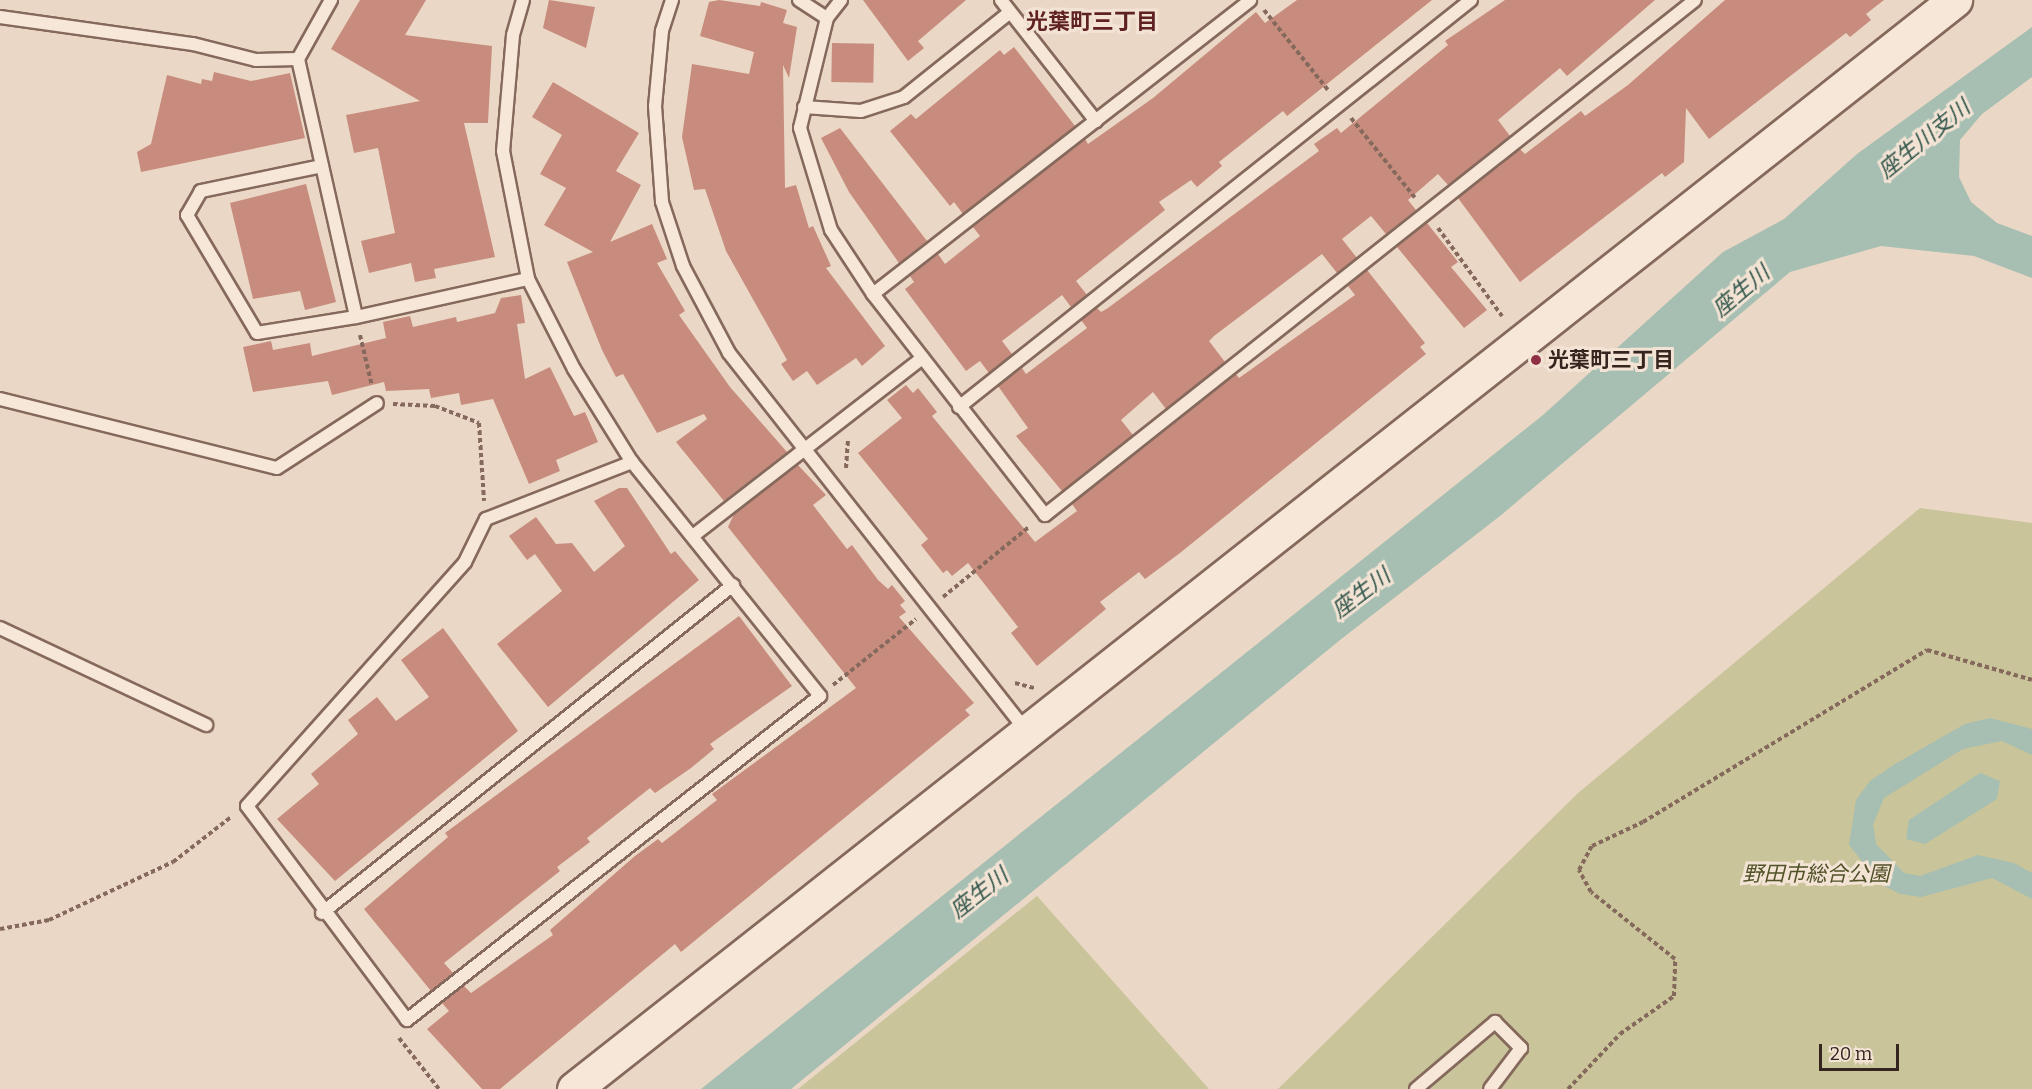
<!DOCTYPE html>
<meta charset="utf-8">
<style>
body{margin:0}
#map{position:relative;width:2032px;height:1089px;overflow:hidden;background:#ebd7c5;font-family:Bitter,"Noto Sans JP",serif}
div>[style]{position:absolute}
.green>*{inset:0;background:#c9c49a}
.water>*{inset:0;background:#a6bfb2}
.building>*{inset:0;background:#c78c7d;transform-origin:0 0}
.path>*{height:4px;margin-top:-2px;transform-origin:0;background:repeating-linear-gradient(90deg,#85695c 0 4.5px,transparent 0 7.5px)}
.roads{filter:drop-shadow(2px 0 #85695c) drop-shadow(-2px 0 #85695c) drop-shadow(0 2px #85695c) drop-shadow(0 -2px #85695c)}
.lane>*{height:12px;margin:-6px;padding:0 6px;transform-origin:6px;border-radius:6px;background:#f7e7d8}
.secondary>*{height:33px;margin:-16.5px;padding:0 16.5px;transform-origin:16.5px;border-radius:16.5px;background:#f7e7d8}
.dots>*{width:16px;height:16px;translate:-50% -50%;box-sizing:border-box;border:3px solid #f3e3d4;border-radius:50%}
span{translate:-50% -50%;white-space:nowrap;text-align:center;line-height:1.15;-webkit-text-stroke:6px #f3e3d4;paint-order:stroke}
.poi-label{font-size:21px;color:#36251f;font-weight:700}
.left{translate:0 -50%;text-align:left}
.park-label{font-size:21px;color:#505127;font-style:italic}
.neighbourhood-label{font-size:22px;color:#602122;font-weight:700}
.water-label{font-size:22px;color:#2f554a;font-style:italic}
.scale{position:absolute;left:1819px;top:1044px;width:80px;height:27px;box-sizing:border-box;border:3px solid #36251f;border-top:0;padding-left:8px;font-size:18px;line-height:21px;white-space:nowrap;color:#36251f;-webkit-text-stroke:4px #f3e3d4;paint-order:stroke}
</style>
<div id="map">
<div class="green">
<i style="clip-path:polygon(1920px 508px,2032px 523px,2032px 1089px,1278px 1089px,1577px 794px)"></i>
<i style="clip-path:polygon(1037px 896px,1209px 1089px,798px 1089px)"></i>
</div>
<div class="water">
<i style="clip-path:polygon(2032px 27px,2032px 77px,1982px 114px,1960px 140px,1959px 177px,1971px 202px,1997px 223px,2032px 236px,2032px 278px,1974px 256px,1881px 246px,1790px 272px,1500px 516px,1340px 640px,791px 1089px,701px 1089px,1543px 415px,1723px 252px,1784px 219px,1857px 154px)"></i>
<i style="clip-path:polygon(1990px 718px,2032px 729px,2032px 755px,2002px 741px,1963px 749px,1884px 798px,1873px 825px,1876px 844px,1904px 873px,1920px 876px,1978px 855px,2014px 863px,2032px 873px,2032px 899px,1992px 878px,1921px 897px,1900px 894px,1879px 883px,1849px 845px,1856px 800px,1870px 781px,1895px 764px,1965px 724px)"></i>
<i style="clip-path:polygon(1980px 773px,2000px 781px,1997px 799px,1925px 844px,1906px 839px,1909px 820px)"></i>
</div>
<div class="building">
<i style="clip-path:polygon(360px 0,426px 0,405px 35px,492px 46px,488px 123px,464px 123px,495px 257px,434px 269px,436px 278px,415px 282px,411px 263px,369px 273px,361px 241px,395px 233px,378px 148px,354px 153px,346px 115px,420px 101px,331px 49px)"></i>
<i style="clip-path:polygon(549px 0,595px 7px,586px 48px,543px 28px)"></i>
<i style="clip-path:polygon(719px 0,760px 6px,761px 2px,787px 10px,783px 23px,797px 27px,789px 78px,783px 65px,785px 188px,796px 185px,809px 228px,813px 226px,831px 266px,826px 268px,885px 346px,862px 366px,856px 358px,817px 385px,807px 371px,793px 381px,781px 364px,787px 360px,726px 251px,705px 189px,694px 190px,682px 137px,692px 64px,749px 74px,754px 52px,700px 36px,709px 2px)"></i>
<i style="clip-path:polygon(863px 0,966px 0,918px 41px,924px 48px,908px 61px)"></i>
<i style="clip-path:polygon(1297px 0,1432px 0,1287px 116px,1283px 111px,1219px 162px,1222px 166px,1197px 187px,1191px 180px,1159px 202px,1165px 210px,1076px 281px,1087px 295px,1071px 307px,1062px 295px,1002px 341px,1012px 354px,989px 373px,980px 361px,966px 371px,905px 289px,914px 282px,910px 276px,938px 254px,945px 264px,980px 236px,973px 227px,1085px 139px,1088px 144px,1153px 98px,1256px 12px,1265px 23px)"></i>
<i style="clip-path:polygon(1505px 0,1655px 0,1567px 76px,1560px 68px,1498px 120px,1510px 136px,1448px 185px,1438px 174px,1408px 200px,1416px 210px,1386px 234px,1371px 216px,1342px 239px,1357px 258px,1337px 273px,1322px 254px,1214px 336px,1209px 341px,1225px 362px,1166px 409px,1153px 392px,1121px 420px,1133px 435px,1062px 491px,1016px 436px,1028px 428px,998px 386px,1022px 368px,1026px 374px,1087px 328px,1081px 320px,1097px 308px,1101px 312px,1108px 308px,1319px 151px,1314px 144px,1337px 128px,1341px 133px,1448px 45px,1445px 41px)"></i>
<i style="clip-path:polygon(1725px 0,1884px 0,1866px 14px,1871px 20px,1850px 37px,1846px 33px,1709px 139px,1686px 108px,1684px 162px,1665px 177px,1662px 173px,1520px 282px,1458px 198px,1520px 149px,1525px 154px,1581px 111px,1585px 116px,1628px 85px)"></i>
<i style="left:832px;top:43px;width:42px;height:39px;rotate:1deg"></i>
<i style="clip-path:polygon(1014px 47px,1075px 126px,963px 214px,954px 202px,950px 206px,890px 131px,911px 114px,916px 119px,1000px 50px,1004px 55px)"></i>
<i style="clip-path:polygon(214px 72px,251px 81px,290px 73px,305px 138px,141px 172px,137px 152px,151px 144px,167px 75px,201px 84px,202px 79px,212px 81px)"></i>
<i style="clip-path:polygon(553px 82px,639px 133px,616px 171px,641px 185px,610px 242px,652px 224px,667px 259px,657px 263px,685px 311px,679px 315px,730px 387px,787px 452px,724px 501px,676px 442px,707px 419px,704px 414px,657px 433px,623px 374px,616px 377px,602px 350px,567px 262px,593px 252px,544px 225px,566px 188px,540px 174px,562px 135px,532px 117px)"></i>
<i style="clip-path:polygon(840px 128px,927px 241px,899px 263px,849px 192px,821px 138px)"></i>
<i style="clip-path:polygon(306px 184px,336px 302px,305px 310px,300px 291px,253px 299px,230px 203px)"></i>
<i style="clip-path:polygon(1427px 223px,1458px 262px,1451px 267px,1487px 310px,1464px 328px,1397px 247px)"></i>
<i style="clip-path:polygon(1367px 270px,1425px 343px,1420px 347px,1426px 354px,1180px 553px,1145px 579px,1139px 572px,1100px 602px,1106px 609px,1037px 666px,1011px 633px,1018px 627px,968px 563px,952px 576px,947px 570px,943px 573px,921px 545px,928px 539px,858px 453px,902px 418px,887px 400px,906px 385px,913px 393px,918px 388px,937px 412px,932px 416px,1035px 542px,1077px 511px,1072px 504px,1236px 374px,1239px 378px,1355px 295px,1348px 286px)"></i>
<i style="clip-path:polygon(521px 295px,525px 323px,517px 324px,525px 379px,550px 367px,574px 416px,585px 412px,598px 442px,556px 460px,560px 471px,529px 484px,493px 399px,461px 405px,459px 393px,431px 398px,429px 389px,386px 391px,384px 382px,332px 395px,328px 381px,253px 392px,243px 347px,271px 341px,273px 350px,310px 343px,312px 356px,386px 338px,383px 322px,410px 316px,413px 327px,456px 317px,457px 322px,495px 313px,501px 298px)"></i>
<i style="clip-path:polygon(798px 465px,826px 495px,813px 505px,847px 549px,852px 545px,878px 580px,888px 589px,892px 585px,905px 601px,900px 605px,906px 612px,899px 617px,974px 703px,965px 710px,970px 715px,681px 952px,675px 944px,500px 1089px,482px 1089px,427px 1029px,449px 1011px,442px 1003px,464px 986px,471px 993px,553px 935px,550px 930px,635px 856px,658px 839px,662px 843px,717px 800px,712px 794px,856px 688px,728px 527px,734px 514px)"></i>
<i style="clip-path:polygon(619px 488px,627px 488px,671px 554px,675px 551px,699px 580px,548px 707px,497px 644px,562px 591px,535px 554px,527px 560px,509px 536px,536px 517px,556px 544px,572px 543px,594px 572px,625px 546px,594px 501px)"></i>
<i style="clip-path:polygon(739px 616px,792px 686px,710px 744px,714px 749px,691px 768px,655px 793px,650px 788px,587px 838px,590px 842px,557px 867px,560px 871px,444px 963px,453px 973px,431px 991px,364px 909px,448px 837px,445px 833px)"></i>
<i style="clip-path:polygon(443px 628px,518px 731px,335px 881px,277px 819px,319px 784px,311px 774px,358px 734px,348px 720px,377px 697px,396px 721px,429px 697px,401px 660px)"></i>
</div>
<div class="path">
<i style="left:1264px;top:10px;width:104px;rotate:51.3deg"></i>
<i style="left:1351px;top:118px;width:102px;rotate:51.3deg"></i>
<i style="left:1438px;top:228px;width:109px;rotate:54deg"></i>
<i style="left:360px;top:335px;width:52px;rotate:76.8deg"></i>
<i style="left:393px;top:404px;width:42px;rotate:2.7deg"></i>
<i style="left:435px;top:406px;width:47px;rotate:21.1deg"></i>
<i style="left:479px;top:423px;width:78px;rotate:86.3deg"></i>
<i style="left:846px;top:468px;width:28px;rotate:-86deg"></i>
<i style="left:943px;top:597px;width:112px;rotate:-39.2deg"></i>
<i style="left:1015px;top:683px;width:20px;rotate:15deg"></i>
<i style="left:833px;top:685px;width:106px;rotate:-38.5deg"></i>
<i style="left:0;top:929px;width:50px;rotate:-10.4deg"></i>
<i style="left:49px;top:920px;width:137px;rotate:-25.1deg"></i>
<i style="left:173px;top:862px;width:73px;rotate:-37.8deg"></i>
<i style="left:399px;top:1038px;width:65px;rotate:51.9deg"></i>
<i style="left:1568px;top:1089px;width:76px;rotate:-46.6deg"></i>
<i style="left:1620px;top:1034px;width:66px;rotate:-35.1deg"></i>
<i style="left:1674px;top:996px;width:37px;rotate:-88deg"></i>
<i style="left:1675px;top:959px;width:107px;rotate:-141.4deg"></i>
<i style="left:1591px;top:892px;width:25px;rotate:-119deg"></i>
<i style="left:1579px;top:870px;width:27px;rotate:-62deg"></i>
<i style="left:1592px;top:846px;width:56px;rotate:-25.2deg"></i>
<i style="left:1643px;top:822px;width:332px;rotate:-31.2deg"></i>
<i style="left:1927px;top:650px;width:109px;rotate:15.9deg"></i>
</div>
<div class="roads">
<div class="lane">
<i style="left:331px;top:0;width:68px;rotate:119.2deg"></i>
<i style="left:298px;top:59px;width:264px;rotate:77.3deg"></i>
<i style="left:356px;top:317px;width:176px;rotate:-12.5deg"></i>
<i style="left:523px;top:0;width:36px;rotate:106deg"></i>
<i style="left:513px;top:35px;width:116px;rotate:94.9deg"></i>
<i style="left:503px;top:151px;width:130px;rotate:78.9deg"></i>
<i style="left:528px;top:279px;width:101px;rotate:62.9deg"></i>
<i style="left:574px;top:369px;width:110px;rotate:58.1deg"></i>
<i style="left:632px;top:462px;width:300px;rotate:51.2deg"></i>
<i style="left:820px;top:696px;width:525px;rotate:141.89deg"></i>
<i style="left:407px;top:1020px;width:267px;rotate:-126.8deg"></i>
<i style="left:247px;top:806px;width:327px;rotate:-48.2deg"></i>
<i style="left:465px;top:562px;width:48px;rotate:-64deg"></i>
<i style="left:486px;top:519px;width:157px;rotate:-21.3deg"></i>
<i style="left:672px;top:0;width:33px;rotate:108deg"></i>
<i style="left:662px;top:31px;width:75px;rotate:95.3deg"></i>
<i style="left:655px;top:106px;width:96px;rotate:85.8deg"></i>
<i style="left:662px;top:202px;width:67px;rotate:71.8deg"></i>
<i style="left:683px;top:266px;width:98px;rotate:62.1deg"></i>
<i style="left:729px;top:353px;width:480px;rotate:51.8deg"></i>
<i style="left:799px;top:0;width:33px;rotate:33deg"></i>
<i style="left:841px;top:0;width:23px;rotate:128deg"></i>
<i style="left:827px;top:18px;width:113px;rotate:103.8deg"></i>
<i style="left:800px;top:128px;width:107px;rotate:73.1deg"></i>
<i style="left:831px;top:230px;width:77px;rotate:56.7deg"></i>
<i style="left:873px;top:294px;width:280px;rotate:52.1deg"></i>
<i style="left:1045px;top:515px;width:829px;rotate:-38.39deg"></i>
<i style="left:1001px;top:0;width:154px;rotate:51.9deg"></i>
<i style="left:0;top:17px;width:195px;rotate:8deg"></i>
<i style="left:193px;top:44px;width:65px;rotate:14.3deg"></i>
<i style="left:256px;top:60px;width:42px;rotate:-1.4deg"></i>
<i style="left:804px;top:107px;width:57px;rotate:4deg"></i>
<i style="left:861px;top:111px;width:45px;rotate:-18deg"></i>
<i style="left:904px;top:97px;width:136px;rotate:-38.7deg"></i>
<i style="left:322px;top:166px;width:124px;rotate:168.3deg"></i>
<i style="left:201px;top:191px;width:28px;rotate:120deg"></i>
<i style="left:187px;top:215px;width:137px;rotate:59.3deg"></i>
<i style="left:257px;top:333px;width:100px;rotate:-9.2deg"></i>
<i style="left:873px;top:294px;width:478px;rotate:-37.9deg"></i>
<i style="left:0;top:399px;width:285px;rotate:14deg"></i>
<i style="left:277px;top:468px;width:119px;rotate:-33deg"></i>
<i style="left:959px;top:407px;width:654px;rotate:-38.48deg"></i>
<i style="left:694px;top:535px;width:289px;rotate:-37.8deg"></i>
<i style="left:0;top:628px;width:228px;rotate:25.2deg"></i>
<i style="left:322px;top:913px;width:526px;rotate:-38.59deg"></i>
<i style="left:1416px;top:1089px;width:104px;rotate:-40.3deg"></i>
<i style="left:1495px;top:1022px;width:37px;rotate:45deg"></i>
<i style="left:1521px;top:1048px;width:51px;rotate:127.1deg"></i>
</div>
<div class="secondary">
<i style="left:574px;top:1089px;width:1759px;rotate:-38.26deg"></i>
</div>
</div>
<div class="dots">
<i style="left:1536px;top:360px;background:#903046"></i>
</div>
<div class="poi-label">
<span class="left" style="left:1548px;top:360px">光葉町三丁目</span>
</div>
<div class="park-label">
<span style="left:1816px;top:874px">野田市総合公園</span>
</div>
<div class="neighbourhood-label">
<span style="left:1092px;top:22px">光葉町三丁目</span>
</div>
<div class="water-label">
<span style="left:1924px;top:139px;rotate:-39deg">座生川支川</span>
<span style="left:1741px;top:291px;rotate:-40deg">座生川</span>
<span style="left:1361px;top:593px;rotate:-37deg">座生川</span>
<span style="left:979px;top:893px;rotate:-38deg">座生川</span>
</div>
<div class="scale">20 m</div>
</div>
